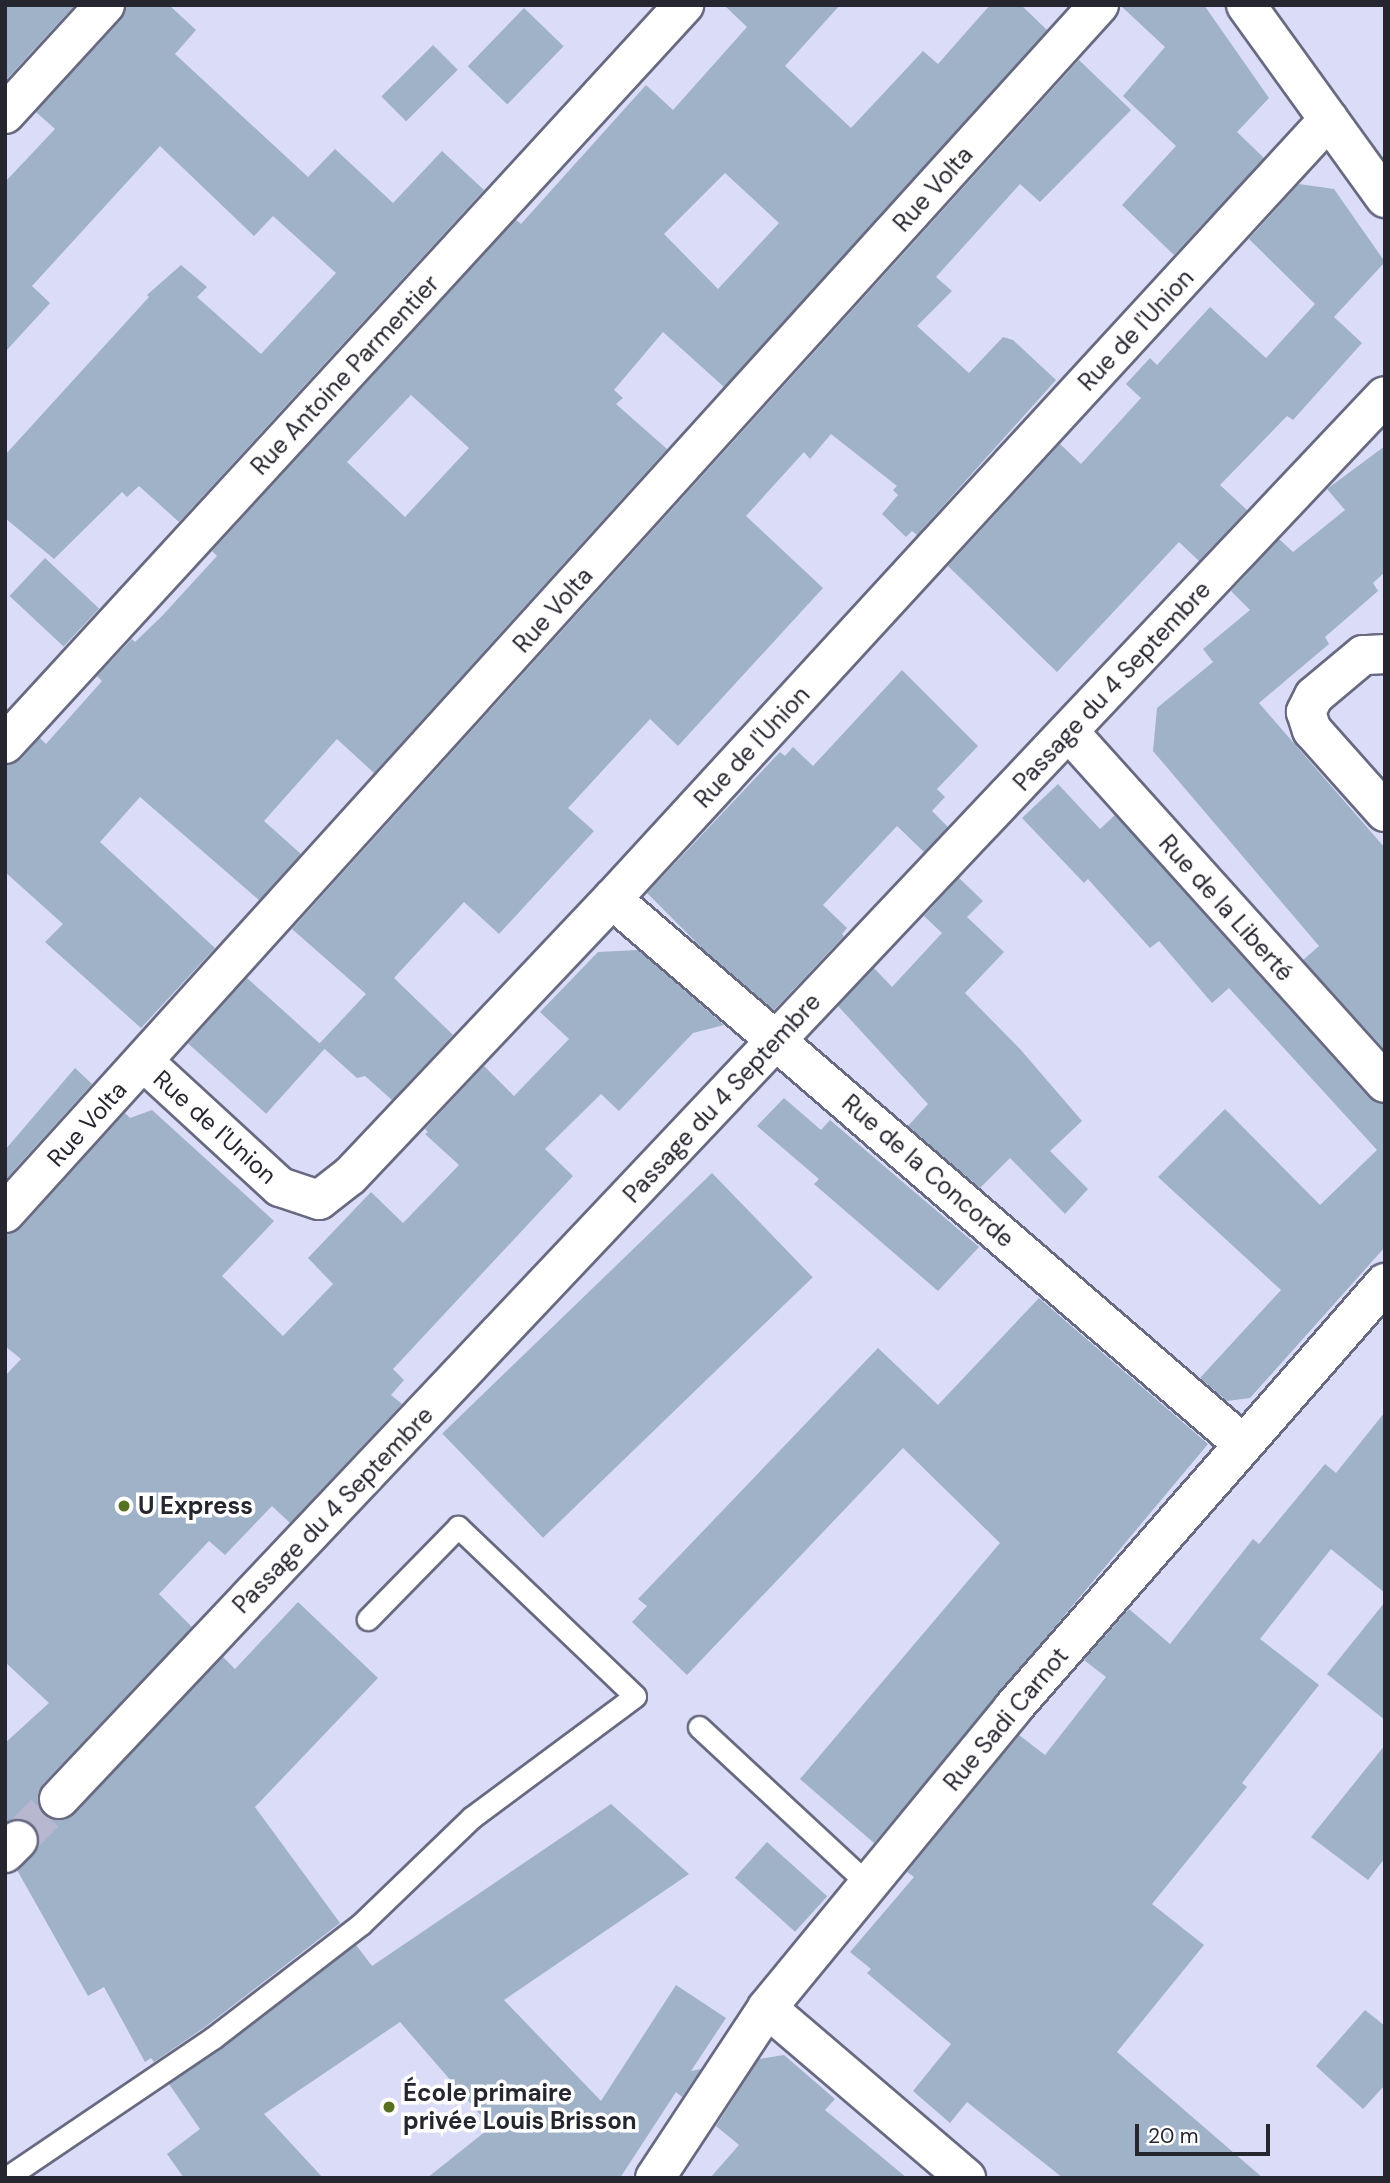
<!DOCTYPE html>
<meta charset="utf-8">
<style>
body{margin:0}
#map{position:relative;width:1390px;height:2183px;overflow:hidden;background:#dbddf8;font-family:"DM Sans",sans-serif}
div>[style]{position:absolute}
.building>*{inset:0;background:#9fb2c7;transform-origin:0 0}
.minor-tunnel>*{height:38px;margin-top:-19px;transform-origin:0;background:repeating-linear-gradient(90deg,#b7b8d0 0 38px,transparent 0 57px)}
.roads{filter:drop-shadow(2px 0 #686a81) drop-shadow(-2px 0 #686a81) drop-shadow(0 2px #686a81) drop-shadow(0 -2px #686a81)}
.service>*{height:21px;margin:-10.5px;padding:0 10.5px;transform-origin:10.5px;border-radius:10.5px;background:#fff}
.minor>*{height:38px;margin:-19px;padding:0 19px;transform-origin:19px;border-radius:19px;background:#fff}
.dots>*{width:19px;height:19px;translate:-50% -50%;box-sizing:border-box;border:4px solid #fff;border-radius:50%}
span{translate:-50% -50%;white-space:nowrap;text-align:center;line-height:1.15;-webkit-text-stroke:7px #fff;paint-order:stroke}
.street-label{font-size:24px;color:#252630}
.poi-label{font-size:24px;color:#252630;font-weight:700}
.left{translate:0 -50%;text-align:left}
.frame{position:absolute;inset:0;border:7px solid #252630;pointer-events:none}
.scale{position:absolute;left:1135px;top:2124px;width:135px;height:32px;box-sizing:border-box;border:4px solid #252630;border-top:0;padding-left:9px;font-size:21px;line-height:24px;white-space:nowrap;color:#252630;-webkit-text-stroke:5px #fff;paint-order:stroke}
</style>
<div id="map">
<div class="building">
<i style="clip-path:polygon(5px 5px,75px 5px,5px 81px)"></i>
<i style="clip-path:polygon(126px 5px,169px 5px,196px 30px,175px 54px,308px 177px,335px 149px,393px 203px,442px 151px,484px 190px,179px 522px,139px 486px,127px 497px,122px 492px,54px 559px,5px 518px,5px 455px,149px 297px,147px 295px,181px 265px,207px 287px,197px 297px,261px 354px,336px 273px,273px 216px,254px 236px,160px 146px,32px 286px,50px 303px,5px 352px,5px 182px,55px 129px,36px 112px,121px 20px)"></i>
<i style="clip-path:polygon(evenodd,724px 5px,840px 5px,785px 66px,851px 128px,923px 51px,938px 64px,990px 5px,1021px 5px,1047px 30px,724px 387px,663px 332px,614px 390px,623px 398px,616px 404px,667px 449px,374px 773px,337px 739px,264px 821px,301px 854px,259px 900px,140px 797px,100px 842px,215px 948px,141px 1028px,45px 942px,63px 924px,5px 872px,5px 765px,21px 759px,40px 738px,46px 744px,102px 681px,97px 676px,132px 639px,135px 642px,162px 616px,217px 556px,212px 551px,516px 220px,521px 224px,646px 85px,673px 110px,747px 27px,724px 5px,725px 173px,779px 223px,718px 289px,664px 234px,725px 173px,724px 5px,411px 395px,469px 448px,405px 517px,347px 462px,411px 395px)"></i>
<i style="clip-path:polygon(1120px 5px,1204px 5px,1269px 98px,1237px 132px,1264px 158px,1174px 255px,1122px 205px,1176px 146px,1123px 96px,1165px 47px)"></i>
<i style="left:524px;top:8px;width:55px;height:81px;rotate:44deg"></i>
<i style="left:433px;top:45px;width:35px;height:73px;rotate:45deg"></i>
<i style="clip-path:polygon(1079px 60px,1131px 110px,1040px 202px,1020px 184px,936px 277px,952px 291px,917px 326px,969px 373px,1003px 337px,1013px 340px,1056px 380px,917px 535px,912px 531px,906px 537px,882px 514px,898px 495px,893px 490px,897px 486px,831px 434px,810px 459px,804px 452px,746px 516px,823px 588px,678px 746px,650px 719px,568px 808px,594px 831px,499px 934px,464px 902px,394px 978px,453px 1035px,392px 1100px,365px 1076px,357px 1078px,319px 1044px,366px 994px,292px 929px)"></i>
<i style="clip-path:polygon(1299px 184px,1334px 189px,1385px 262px,1334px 317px,1362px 343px,1293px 420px,1287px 416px,1220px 485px,1247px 510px,1199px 561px,1179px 542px,1057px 672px,948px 566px,1060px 444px,1081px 464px,1141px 398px,1126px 384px,1150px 358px,1157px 365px,1210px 307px,1266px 358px,1315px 304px,1249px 239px)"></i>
<i style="clip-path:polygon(1385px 446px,1385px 572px,1373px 583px,1378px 591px,1325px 637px,1329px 644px,1259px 703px,1385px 848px,1385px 1050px,1303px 960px,1319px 946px,1153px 751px,1157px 708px,1213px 662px,1203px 649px,1250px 610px,1231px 591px,1279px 539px,1293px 552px,1345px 510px,1327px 489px)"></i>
<i style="left:45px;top:558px;width:74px;height:52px;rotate:43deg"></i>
<i style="clip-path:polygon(902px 670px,978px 746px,937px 789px,945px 797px,932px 811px,948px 827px,924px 852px,897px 826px,823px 905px,847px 928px,842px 934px,844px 936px,774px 1010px,703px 949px,647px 893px,780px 752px,785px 756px,793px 747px,813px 766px)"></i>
<i style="clip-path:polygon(1058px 784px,1100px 829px,1115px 815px,1369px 1098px,1385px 1104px,1385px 1247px,1250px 1398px,1227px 1401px,1200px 1378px,1281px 1290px,1158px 1177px,1225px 1109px,1320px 1205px,1377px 1150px,1229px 988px,1212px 1003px,1159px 941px,1150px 948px,1088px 879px,1084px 883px,1022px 818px)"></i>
<i style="clip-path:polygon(959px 878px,983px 901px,967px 917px,1004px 952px,965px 993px,1020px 1049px,1082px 1121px,1050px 1151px,1088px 1189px,1065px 1214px,1010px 1158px,980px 1188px,908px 1126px,928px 1104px,838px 1006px,874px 968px,892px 987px,942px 933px,924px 916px)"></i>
<i style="clip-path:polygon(638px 950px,724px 1025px,693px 1033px,619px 1111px,601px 1094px,545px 1149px,573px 1176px,393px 1369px,404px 1380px,391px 1395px,402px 1404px,290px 1523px,272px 1506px,225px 1555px,209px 1541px,159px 1594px,192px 1627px,43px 1784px,38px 1793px,38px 1805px,45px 1815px,55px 1820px,65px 1820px,74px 1814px,223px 1657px,235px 1669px,298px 1602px,378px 1678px,255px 1807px,340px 1923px,205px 2027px,154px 2062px,151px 2058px,145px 2062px,104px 1987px,88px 1996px,17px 1870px,39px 1846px,39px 1835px,34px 1825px,23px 1819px,5px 1823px,5px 1743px,49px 1703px,5px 1662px,5px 1376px,21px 1359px,5px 1346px,5px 1234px,21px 1228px,125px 1113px,130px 1118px,152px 1110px,274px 1221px,222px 1276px,283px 1336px,333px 1284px,308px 1258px,371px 1192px,403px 1223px,459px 1165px,425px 1134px,428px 1132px,425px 1129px,484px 1066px,514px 1096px,569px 1039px,540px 1012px,598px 952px)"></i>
<i style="left:247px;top:978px;width:105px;height:88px;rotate:42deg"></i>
<i style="clip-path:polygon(75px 1068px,92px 1084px,5px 1180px,5px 1150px)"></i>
<i style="clip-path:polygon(784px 1098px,821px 1130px,830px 1120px,979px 1247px,938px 1291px,814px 1184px,819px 1179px,757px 1126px)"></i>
<i style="left:712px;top:1173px;width:145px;height:375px;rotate:46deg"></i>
<i style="clip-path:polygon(1039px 1298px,1208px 1444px,874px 1843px,800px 1779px,1000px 1543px,903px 1448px,687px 1675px,632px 1622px,647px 1606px,638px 1599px,878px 1348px,938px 1405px)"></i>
<i style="clip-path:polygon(1385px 1412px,1385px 1593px,1331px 1549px,1260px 1639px,1319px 1685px,1242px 1783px,1247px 1787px,1152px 1904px,1204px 1945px,1117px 2052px,1263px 2178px,1063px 2178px,967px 2102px,950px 2123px,913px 2091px,951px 2044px,867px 1973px,871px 1969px,850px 1952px,914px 1877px,907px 1872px,1019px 1735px,1045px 1755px,1106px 1677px,1084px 1660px,1129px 1609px,1170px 1644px,1253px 1539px,1259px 1544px,1325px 1464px,1336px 1473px)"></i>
<i style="clip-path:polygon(1385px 1602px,1385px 1720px,1327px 1674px)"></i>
<i style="clip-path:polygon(1385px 1745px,1385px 1858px,1368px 1880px,1311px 1837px)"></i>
<i style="clip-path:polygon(611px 1804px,689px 1874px,504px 2000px,601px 2101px,676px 1985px,726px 2018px,691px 2071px,701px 2069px,682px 2097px,676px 2092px,620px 2178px,427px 2178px,491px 2127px,400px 2022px,264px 2114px,323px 2178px,184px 2178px,167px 2154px,200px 2129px,169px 2084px,221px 2048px,356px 1945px,372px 1966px)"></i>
<i style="left:767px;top:1842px;width:81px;height:48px;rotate:42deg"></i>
<i style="clip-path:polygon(1365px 2010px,1385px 2026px,1385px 2085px,1363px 2109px,1316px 2066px)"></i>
<i style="clip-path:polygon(784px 2055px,835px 2099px,825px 2110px,907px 2178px,710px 2178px,739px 2145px,716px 2126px,759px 2059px)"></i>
</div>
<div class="minor-tunnel">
<i style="left:18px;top:1840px;width:58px;rotate:-45deg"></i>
</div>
<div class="roads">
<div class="service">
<i style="left:699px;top:1727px;width:231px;rotate:42.9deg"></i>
<i style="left:6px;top:2178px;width:250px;rotate:-34.1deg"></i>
<i style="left:213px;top:2038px;width:187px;rotate:-37.6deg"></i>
<i style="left:361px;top:1924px;width:153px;rotate:-43.9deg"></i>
<i style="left:471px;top:1818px;width:204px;rotate:-36.6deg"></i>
<i style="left:635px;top:1696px;width:245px;rotate:-136.3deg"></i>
<i style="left:458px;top:1527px;width:129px;rotate:134.4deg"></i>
</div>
<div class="minor">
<i style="left:1246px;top:5px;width:238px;rotate:54.2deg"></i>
<i style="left:5px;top:114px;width:148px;rotate:-47.5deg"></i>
<i style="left:1385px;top:654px;width:22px;rotate:177deg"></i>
<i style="left:1363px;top:655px;width:64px;rotate:140.1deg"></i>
<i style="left:1314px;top:696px;width:18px;rotate:117deg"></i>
<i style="left:1306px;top:712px;width:19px;rotate:72deg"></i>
<i style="left:1312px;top:730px;width:110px;rotate:48.3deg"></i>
<i style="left:1069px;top:732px;width:472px;rotate:48deg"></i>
<i style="left:5px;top:744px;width:1004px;rotate:-47.42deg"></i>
<i style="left:612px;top:899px;width:834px;rotate:40.82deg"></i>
<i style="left:144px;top:1062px;width:185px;rotate:42.6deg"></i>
<i style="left:280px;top:1187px;width:41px;rotate:18.4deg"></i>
<i style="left:319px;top:1200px;width:39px;rotate:-38deg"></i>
<i style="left:350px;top:1176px;width:381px;rotate:-46.6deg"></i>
<i style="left:612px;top:899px;width:1059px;rotate:-47.41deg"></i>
<i style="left:5px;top:1213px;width:1630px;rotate:-47.84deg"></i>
<i style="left:59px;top:1799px;width:1930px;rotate:-46.62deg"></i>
<i style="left:5px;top:1853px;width:18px;rotate:-45deg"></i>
<i style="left:767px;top:2008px;width:262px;rotate:40.5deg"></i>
<i style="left:655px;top:2178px;width:204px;rotate:-56.6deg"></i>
<i style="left:767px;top:2008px;width:388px;rotate:-50.6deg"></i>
<i style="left:1013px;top:1708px;width:565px;rotate:-48.8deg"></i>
</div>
</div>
<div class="dots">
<i style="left:124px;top:1506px;background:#577021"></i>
<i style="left:389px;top:2107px;background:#577021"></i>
</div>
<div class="street-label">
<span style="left:933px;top:189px;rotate:-48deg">Rue Volta</span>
<span style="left:1136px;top:330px;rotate:-47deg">Rue de l'Union</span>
<span style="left:345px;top:375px;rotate:-47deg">Rue Antoine Parmentier</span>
<span style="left:553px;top:610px;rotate:-48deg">Rue Volta</span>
<span style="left:1112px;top:686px;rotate:-47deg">Passage du 4 Septembre</span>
<span style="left:752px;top:747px;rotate:-47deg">Rue de l'Union</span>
<span style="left:1226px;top:908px;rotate:48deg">Rue de la Liberté</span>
<span style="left:722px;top:1098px;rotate:-47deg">Passage du 4 Septembre</span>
<span style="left:87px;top:1124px;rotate:-48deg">Rue Volta</span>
<span style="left:215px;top:1127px;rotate:42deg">Rue de l'Union</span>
<span style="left:928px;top:1171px;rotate:41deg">Rue de la Concorde</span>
<span style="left:333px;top:1510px;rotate:-46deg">Passage du 4 Septembre</span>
<span style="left:1006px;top:1719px;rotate:-50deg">Rue Sadi Carnot</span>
</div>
<div class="poi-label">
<span class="left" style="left:138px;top:1506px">U Express</span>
<span class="left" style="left:403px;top:2107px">École primaire<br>privée Louis Brisson</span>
</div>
<div class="frame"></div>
<div class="scale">20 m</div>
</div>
